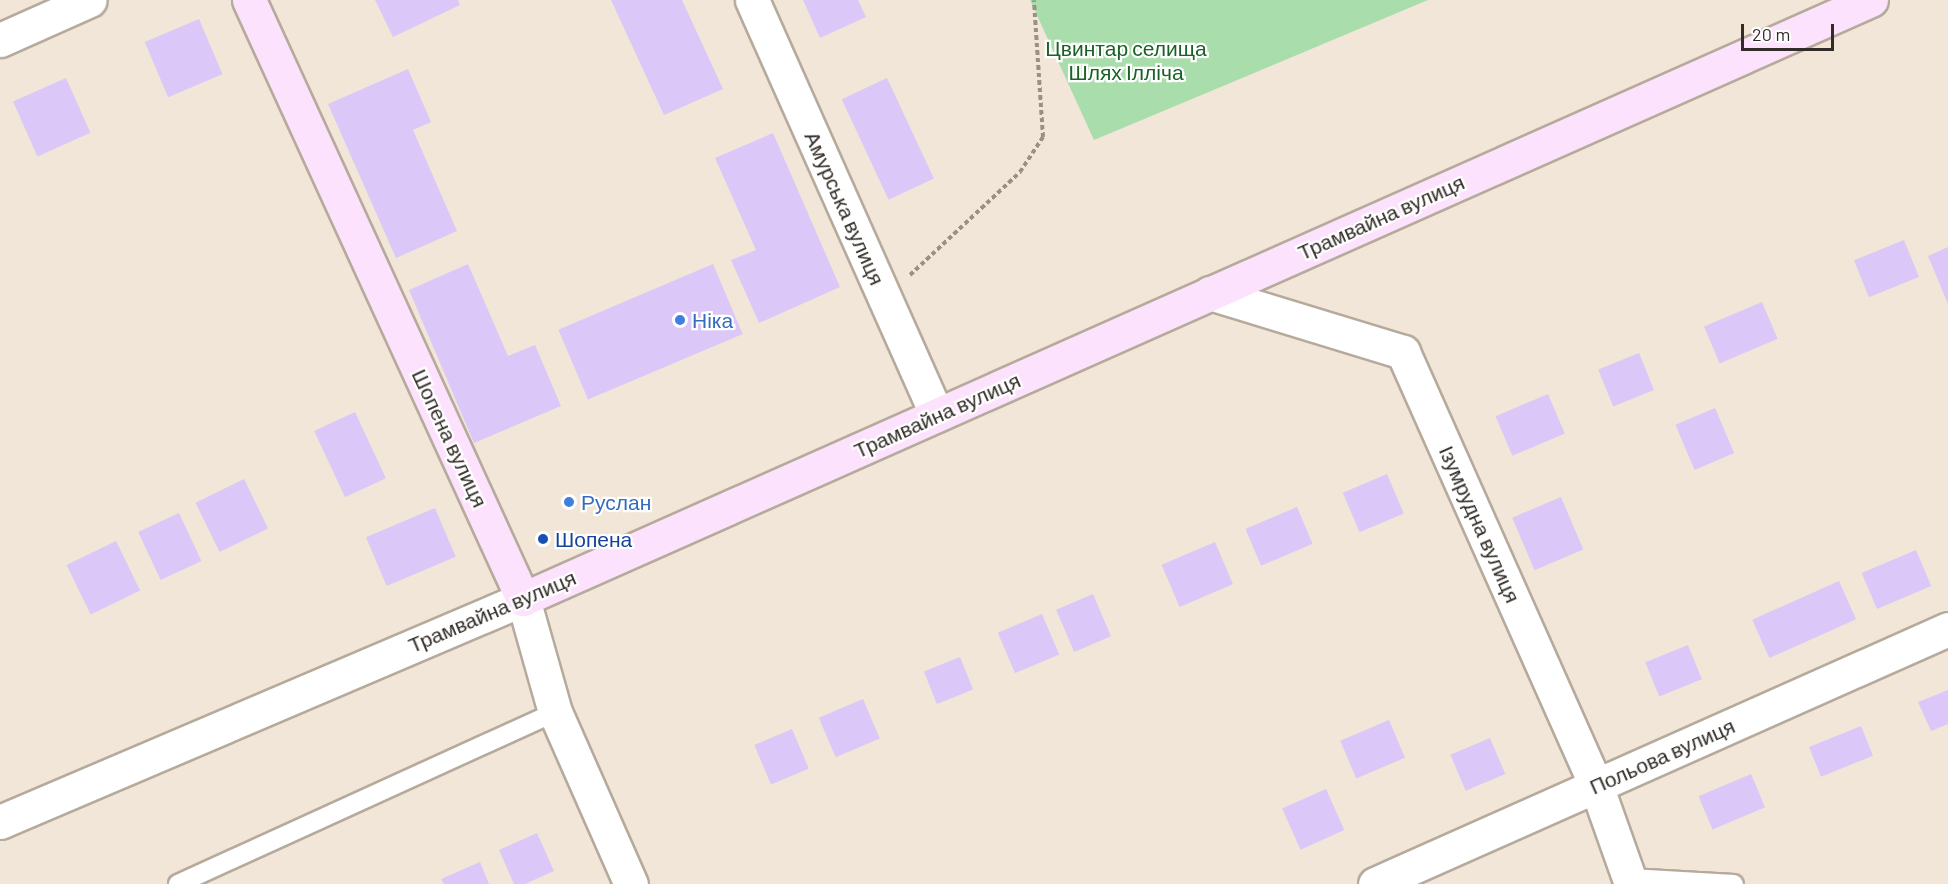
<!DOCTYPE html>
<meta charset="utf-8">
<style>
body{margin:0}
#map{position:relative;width:1948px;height:884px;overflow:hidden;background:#f1e6d7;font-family:Barlow,sans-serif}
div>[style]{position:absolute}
.green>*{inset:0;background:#a9ddac}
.building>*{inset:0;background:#dbc8f8;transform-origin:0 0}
.path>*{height:4px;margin-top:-2px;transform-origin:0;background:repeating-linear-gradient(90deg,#999086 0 4.5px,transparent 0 7.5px)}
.roads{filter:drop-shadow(2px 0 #b5aa9c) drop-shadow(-2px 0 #b5aa9c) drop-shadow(0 2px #b5aa9c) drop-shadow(0 -2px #b5aa9c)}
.lane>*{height:18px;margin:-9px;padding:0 9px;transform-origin:9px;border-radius:9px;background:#fff}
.street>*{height:33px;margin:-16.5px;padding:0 16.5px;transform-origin:16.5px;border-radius:16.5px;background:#fff}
.secondary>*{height:33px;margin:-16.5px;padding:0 16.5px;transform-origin:16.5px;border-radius:16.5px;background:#fde2fd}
.dots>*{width:16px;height:16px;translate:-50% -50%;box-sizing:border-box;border:3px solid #fff;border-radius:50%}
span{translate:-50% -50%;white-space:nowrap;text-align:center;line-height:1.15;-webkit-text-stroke:4.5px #fff;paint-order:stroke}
.park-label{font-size:21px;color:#1a6126}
.street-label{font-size:21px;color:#312c27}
.shop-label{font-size:21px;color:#366cbe}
.left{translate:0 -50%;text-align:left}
.transit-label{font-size:21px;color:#164399}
.scale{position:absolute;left:1741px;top:24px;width:93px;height:27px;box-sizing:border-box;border:3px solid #312c27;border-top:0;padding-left:8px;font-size:18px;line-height:21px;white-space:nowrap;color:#312c27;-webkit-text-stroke:4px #fff;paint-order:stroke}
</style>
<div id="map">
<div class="green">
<i style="clip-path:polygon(1030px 0,1428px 0,1094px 140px)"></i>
</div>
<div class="building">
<i style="clip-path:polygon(375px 0,458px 0,460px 5px,393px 37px)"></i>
<i style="clip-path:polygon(611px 0,682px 0,723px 89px,664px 115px)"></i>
<i style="clip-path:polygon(803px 0,858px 0,866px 17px,820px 38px)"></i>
<i style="left:199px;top:19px;width:60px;height:59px;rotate:67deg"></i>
<i style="clip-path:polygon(408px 69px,431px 122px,413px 130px,457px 231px,396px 258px,328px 104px)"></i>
<i style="left:66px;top:78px;width:60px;height:58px;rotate:66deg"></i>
<i style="left:887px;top:78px;width:111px;height:50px;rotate:65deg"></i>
<i style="clip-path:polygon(773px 133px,840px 287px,759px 323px,731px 260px,756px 250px,715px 158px)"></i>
<i style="left:1904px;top:240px;width:40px;height:54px;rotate:68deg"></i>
<i style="clip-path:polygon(1948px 247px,1948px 304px,1928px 256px)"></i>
<i style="clip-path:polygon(468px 264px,508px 356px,535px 345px,561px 406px,474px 443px,409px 290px)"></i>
<i style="left:713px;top:264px;width:76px;height:168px;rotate:67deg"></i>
<i style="left:1762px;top:302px;width:40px;height:63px;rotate:67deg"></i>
<i style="left:1639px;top:353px;width:40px;height:44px;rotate:68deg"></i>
<i style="left:1548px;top:394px;width:43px;height:57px;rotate:67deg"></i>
<i style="left:1715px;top:408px;width:49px;height:43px;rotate:67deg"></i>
<i style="left:355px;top:412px;width:73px;height:45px;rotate:65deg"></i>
<i style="left:1387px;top:474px;width:43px;height:48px;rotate:67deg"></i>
<i style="left:244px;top:479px;width:55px;height:54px;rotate:64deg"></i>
<i style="left:1561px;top:497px;width:57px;height:53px;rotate:67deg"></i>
<i style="left:1297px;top:507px;width:40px;height:56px;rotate:67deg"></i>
<i style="left:435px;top:508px;width:53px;height:75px;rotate:67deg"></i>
<i style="left:179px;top:513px;width:53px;height:45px;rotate:65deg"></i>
<i style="left:116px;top:541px;width:55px;height:55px;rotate:64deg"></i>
<i style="left:1215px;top:542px;width:46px;height:58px;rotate:67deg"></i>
<i style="left:1916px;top:550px;width:39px;height:59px;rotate:67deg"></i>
<i style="left:1839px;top:581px;width:42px;height:95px;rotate:66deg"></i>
<i style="left:1093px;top:594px;width:46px;height:40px;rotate:67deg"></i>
<i style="left:1042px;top:614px;width:44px;height:48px;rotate:67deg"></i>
<i style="left:1688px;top:645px;width:37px;height:46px;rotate:68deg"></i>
<i style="left:960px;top:657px;width:35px;height:39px;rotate:68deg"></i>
<i style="clip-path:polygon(1948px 690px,1948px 724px,1931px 731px,1918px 702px)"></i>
<i style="left:863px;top:699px;width:43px;height:48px;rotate:67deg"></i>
<i style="left:1389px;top:720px;width:41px;height:53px;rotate:67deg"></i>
<i style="left:1861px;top:726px;width:32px;height:56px;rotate:68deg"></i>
<i style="left:792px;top:729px;width:43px;height:41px;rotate:67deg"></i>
<i style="left:1490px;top:738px;width:39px;height:43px;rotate:67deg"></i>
<i style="left:1751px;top:774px;width:36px;height:57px;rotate:67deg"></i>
<i style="left:1326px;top:789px;width:45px;height:48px;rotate:66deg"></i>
<i style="clip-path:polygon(537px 833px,554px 871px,525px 884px,514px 884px,499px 850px)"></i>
<i style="clip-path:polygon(480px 862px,489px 884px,444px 884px,441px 879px)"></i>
</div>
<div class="path">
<i style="left:910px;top:275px;width:151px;rotate:-43.1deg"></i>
<i style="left:1020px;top:172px;width:42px;rotate:-56.7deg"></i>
<i style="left:1043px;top:137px;width:137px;rotate:-93.8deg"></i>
</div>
<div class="roads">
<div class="lane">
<i style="left:1630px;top:878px;width:104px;rotate:3.3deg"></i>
<i style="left:178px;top:884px;width:414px;rotate:-24.5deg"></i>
</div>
<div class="street">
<i style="left:752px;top:0;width:454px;rotate:66deg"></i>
<i style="left:0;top:40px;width:98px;rotate:-24deg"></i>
<i style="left:1210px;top:293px;width:202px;rotate:17deg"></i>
<i style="left:1403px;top:352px;width:474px;rotate:66deg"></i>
<i style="left:1596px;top:785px;width:105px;rotate:70.5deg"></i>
<i style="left:0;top:822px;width:569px;rotate:-23.09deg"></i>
<i style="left:523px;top:599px;width:117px;rotate:74.2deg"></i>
<i style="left:555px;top:712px;width:188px;rotate:66.2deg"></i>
<i style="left:1375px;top:884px;width:627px;rotate:-23.99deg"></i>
</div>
<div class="secondary">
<i style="left:249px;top:0;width:659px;rotate:65.42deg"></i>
<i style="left:523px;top:599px;width:1475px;rotate:-23.96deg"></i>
</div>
</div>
<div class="dots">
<i style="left:680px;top:320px;background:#3f7fe0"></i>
<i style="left:569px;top:502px;background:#3f7fe0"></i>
<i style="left:543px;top:539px;background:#1a4fb4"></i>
</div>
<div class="park-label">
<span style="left:1126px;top:60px">Цвинтар селища<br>Шлях Ілліча</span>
</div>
<div class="street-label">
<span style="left:845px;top:208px;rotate:66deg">Амурська вулиця</span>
<span style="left:1381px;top:217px;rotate:-24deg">Трамвайна вулиця</span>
<span style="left:937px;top:415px;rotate:-24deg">Трамвайна вулиця</span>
<span style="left:450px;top:438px;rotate:65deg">Шопена вулиця</span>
<span style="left:1480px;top:524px;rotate:66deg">Ізумрудна вулиця</span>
<span style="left:492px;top:611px;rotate:-23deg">Трамвайна вулиця</span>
<span style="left:1662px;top:756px;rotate:-24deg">Польова вулиця</span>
</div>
<div class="shop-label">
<span class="left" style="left:692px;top:320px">Ніка</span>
<span class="left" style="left:581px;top:502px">Руслан</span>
</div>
<div class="transit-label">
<span class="left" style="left:555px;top:539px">Шопена</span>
</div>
<div class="scale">20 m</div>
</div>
